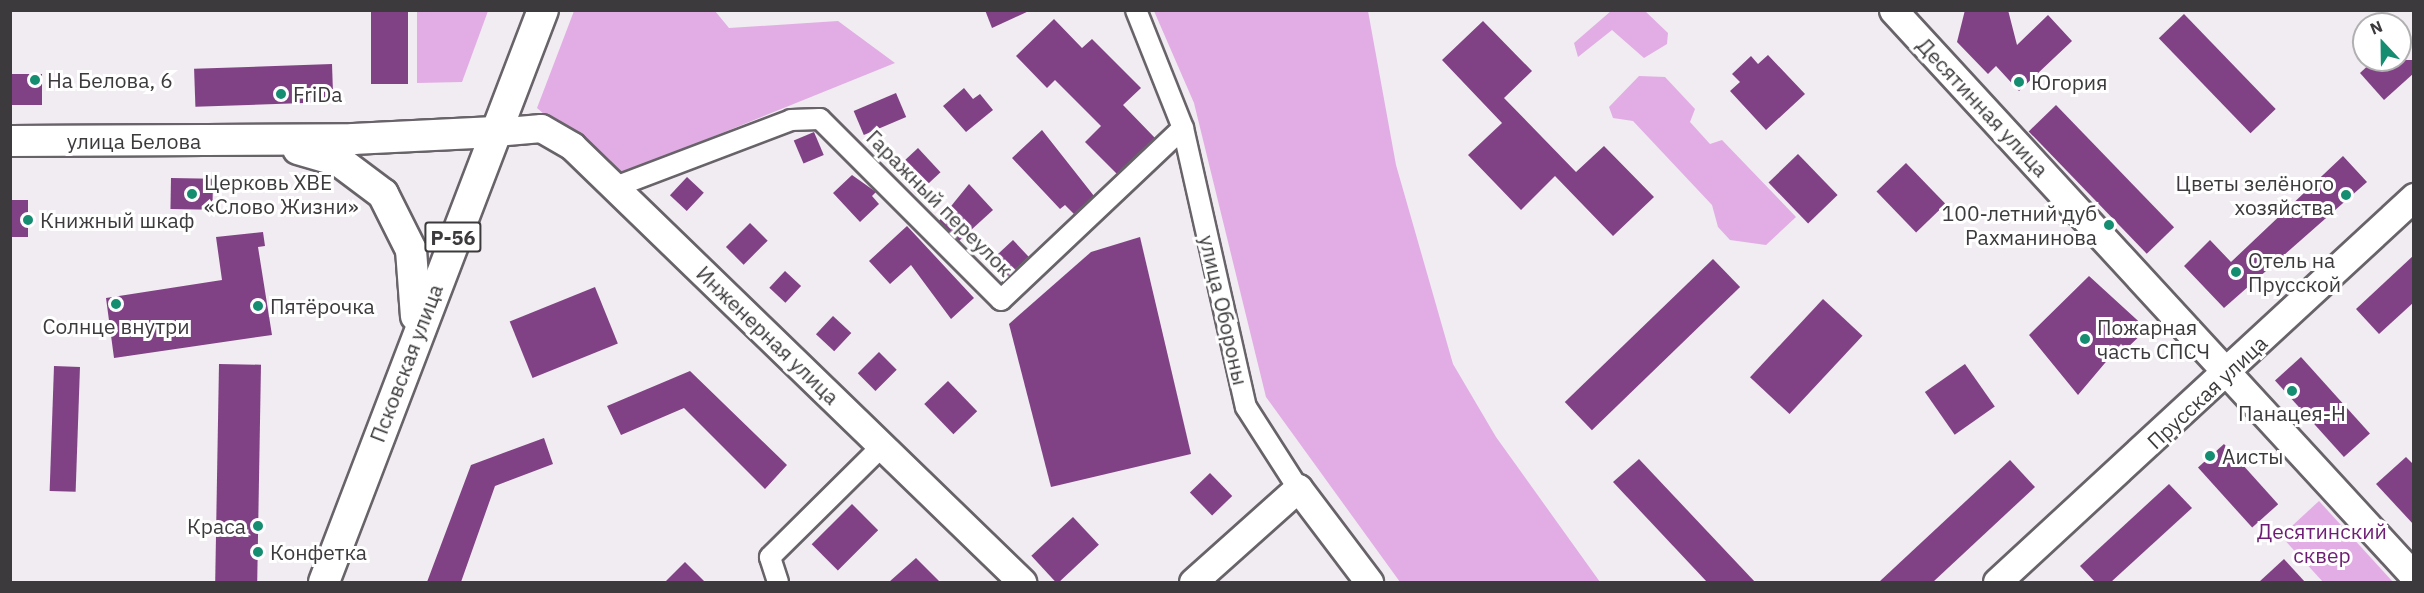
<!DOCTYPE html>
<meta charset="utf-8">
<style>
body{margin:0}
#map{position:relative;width:2424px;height:593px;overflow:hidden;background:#f1ebf2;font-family:"IBM Plex Sans",sans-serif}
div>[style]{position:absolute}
.green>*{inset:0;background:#e1ade4}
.building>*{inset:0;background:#804285;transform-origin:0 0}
.roads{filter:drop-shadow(2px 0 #686369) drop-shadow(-2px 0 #686369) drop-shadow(0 2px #686369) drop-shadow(0 -2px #686369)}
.street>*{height:20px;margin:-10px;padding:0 10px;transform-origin:10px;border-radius:10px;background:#fff}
.secondary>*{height:27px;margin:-13.5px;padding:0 13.5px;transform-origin:13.5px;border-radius:13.5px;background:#fff}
.primary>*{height:30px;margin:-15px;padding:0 15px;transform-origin:15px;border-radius:15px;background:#fff}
.dots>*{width:16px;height:16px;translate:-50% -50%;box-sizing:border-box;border:3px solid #fff;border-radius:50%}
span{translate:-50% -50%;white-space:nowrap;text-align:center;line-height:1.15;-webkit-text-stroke:6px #fff;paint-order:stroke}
.shield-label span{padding:2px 4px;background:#fff;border:2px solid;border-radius:4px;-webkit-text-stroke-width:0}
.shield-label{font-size:20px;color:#3c3a3c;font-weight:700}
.poi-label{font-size:21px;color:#3c3a3c}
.left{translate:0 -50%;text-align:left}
.right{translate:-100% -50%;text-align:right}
.street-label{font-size:21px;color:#3c3a3c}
.park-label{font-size:21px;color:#6e1d75}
.frame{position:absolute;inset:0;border:12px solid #3c3a3c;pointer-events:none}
.north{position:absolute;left:2352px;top:12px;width:60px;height:60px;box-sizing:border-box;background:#fff;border:2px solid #b1b0b1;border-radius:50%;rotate:338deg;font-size:16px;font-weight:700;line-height:24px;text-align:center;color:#3c3a3c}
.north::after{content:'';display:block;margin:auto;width:21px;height:27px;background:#158d70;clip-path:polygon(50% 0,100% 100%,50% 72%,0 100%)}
</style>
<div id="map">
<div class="green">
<i style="clip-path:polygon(417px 11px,488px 11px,462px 82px,417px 83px)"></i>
<i style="clip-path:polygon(574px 11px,715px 11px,729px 28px,838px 21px,895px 63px,616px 176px,537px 108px)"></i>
<i style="clip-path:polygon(1154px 11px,1368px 11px,1396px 165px,1453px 364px,1496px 437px,1600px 582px,1400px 582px,1266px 397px,1194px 103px)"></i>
<i style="clip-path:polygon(1611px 11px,1645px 11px,1668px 33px,1667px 44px,1644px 58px,1612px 30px,1578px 57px,1574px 43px)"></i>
<i style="clip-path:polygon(1639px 76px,1665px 77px,1695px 109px,1690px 122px,1710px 144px,1722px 140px,1796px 217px,1766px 245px,1730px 240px,1718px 227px,1712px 205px,1633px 121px,1613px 118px,1609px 107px)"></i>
<i style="clip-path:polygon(2319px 501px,2393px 582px,2323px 582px,2281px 536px)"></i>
</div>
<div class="building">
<i style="left:371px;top:10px;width:37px;height:74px"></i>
<i style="clip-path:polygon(985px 10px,1031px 10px,992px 28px)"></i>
<i style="clip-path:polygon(1965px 10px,2008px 10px,2017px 45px,2048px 15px,2072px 41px,2019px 91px,1996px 66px,1988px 74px,1957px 42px)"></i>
<i style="left:2184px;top:14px;width:132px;height:35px;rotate:46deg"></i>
<i style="clip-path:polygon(1054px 19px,1082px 48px,1092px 39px,1141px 88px,1123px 105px,1155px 138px,1117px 174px,1085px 142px,1101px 126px,1055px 80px,1047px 88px,1016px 56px)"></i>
<i style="clip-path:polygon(1483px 21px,1532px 71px,1504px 98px,1576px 172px,1604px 146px,1654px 197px,1613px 236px,1555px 176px,1521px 210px,1468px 155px,1502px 123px,1442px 60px)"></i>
<i style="clip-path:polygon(1768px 55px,1805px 94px,1766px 130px,1730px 91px,1740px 82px,1732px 74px,1751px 56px,1758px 64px)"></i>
<i style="clip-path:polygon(2374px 60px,2414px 60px,2414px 73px,2384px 100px,2360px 73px)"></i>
<i style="left:332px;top:64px;width:38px;height:138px;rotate:88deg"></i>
<i style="left:10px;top:74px;width:32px;height:31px"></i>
<i style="clip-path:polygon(964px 88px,973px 99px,980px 94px,993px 110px,966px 132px,943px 106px)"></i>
<i style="left:896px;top:93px;width:26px;height:46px;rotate:67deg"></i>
<i style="left:2056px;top:105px;width:170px;height:38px;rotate:46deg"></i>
<i style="clip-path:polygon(1042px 130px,1094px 196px,1074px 214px,1065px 205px,1060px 209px,1012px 158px)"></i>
<i style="left:814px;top:132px;width:25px;height:22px;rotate:67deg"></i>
<i style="left:918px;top:148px;width:33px;height:33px;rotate:47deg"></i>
<i style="left:1798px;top:154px;width:57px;height:41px;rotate:46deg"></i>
<i style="clip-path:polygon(2343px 156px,2367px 182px,2224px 308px,2184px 266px,2210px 240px,2231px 262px)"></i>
<i style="left:1906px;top:163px;width:57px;height:41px;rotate:46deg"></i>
<i style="clip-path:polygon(852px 175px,876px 192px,872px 196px,879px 204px,860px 222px,833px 193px)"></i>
<i style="left:687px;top:177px;width:23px;height:25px;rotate:43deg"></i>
<i style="left:171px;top:178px;width:42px;height:31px;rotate:1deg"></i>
<i style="clip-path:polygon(969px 184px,993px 210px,959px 241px,939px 221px)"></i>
<i style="left:10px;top:200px;width:18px;height:37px"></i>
<i style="left:750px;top:223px;width:25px;height:34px;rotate:45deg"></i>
<i style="clip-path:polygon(907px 226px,974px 298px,951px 319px,911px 265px,890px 284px,869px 261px)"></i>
<i style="clip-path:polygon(263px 232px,265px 246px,258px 247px,272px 335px,114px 358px,106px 298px,222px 280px,216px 237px)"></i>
<i style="clip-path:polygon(1140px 237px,1191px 454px,1051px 487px,1009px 324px,1091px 252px)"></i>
<i style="left:1013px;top:240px;width:23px;height:34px;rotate:47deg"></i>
<i style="clip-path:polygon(2414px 255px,2414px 302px,2379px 334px,2356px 309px)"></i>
<i style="left:1713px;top:259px;width:39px;height:206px;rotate:46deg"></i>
<i style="left:785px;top:271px;width:22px;height:23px;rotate:43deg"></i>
<i style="clip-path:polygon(2089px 276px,2147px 329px,2126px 349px,2121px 344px,2078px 395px,2029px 335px)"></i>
<i style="left:595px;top:287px;width:61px;height:92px;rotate:68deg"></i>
<i style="left:1823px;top:299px;width:54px;height:107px;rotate:43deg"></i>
<i style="left:833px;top:316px;width:25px;height:25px;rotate:43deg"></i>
<i style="left:879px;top:352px;width:25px;height:30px;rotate:45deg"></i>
<i style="left:2301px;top:357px;width:103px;height:35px;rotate:48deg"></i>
<i style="left:219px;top:364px;width:42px;height:218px;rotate:1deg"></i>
<i style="left:1965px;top:364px;width:52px;height:49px;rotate:55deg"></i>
<i style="left:54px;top:366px;width:26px;height:125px;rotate:2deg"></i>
<i style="clip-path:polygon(690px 371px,787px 465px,765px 489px,684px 408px,621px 435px,607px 406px)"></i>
<i style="left:948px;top:381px;width:42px;height:33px;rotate:46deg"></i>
<i style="clip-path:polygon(544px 438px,553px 464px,495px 486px,461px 582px,427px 582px,471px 465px)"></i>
<i style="left:2224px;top:444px;width:81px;height:35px;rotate:48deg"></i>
<i style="clip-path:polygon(2406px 457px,2414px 465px,2414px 525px,2376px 484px)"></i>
<i style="clip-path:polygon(1639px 459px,1755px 582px,1707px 582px,1613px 482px)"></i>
<i style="clip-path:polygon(2010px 460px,2035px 487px,1933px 582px,1879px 582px)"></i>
<i style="left:1210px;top:473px;width:32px;height:28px;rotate:46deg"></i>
<i style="clip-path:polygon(2169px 484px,2192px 508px,2111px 582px,2095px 582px,2080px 566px)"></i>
<i style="left:852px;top:504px;width:37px;height:57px;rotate:45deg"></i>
<i style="left:1073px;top:517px;width:38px;height:57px;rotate:47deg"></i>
<i style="clip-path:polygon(916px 558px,940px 582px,889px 582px)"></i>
<i style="clip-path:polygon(2284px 559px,2305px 582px,2259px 582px)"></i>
<i style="clip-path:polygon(685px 562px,705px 582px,665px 582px)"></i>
</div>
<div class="roads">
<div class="street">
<i style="left:1136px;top:10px;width:127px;rotate:68.3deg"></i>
<i style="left:1183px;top:128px;width:286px;rotate:77.3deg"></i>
<i style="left:1246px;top:407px;width:96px;rotate:57.3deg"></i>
<i style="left:615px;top:187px;width:188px;rotate:-20.8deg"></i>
<i style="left:791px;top:120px;width:29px;rotate:-2deg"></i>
<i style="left:820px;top:119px;width:256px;rotate:45deg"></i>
<i style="left:1001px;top:300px;width:250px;rotate:-43.4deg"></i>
<i style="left:778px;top:582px;width:26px;rotate:-108deg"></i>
<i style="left:770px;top:557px;width:158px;rotate:-44.7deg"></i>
</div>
<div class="secondary">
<i style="left:1893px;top:10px;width:769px;rotate:47.37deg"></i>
<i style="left:495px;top:132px;width:46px;rotate:-5deg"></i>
<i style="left:541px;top:128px;width:36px;rotate:30deg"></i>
<i style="left:572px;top:146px;width:627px;rotate:44.09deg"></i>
<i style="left:1193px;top:582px;width:141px;rotate:-41.8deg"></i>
<i style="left:1298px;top:488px;width:118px;rotate:52.9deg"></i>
<i style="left:1997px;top:582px;width:568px;rotate:-42.72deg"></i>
</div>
<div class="primary">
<i style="left:10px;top:141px;width:343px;rotate:-0.3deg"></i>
<i style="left:353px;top:139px;width:142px;rotate:-2.8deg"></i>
<i style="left:298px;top:149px;width:43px;rotate:16.3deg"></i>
<i style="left:339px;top:161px;width:55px;rotate:36.9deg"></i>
<i style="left:383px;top:194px;width:63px;rotate:63.4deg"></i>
<i style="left:411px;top:250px;width:66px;rotate:85.7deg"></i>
<i style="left:324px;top:582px;width:612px;rotate:-69.05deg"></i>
</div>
</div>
<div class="dots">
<i style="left:35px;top:80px;background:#158d70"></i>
<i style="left:2019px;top:82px;background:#158d70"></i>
<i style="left:281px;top:94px;background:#158d70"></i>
<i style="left:192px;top:194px;background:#158d70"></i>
<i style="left:2346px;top:195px;background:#158d70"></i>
<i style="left:28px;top:220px;background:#158d70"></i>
<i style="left:2109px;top:225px;background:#158d70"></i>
<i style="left:2236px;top:272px;background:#158d70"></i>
<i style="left:116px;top:304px;background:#158d70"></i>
<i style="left:258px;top:306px;background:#158d70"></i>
<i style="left:2085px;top:339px;background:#158d70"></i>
<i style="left:2292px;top:391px;background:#158d70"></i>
<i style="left:2210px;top:456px;background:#158d70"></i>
<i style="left:258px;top:526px;background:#158d70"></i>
<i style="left:258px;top:552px;background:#158d70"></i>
</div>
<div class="shield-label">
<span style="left:453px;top:237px">Р-56</span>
</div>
<div class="poi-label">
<span class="left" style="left:47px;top:80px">На Белова, 6</span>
<span class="left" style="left:2031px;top:82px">Югория</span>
<span class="left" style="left:293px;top:94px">FriDa</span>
<span class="left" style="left:204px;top:194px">Церковь ХВЕ<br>«Слово Жизни»</span>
<span class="right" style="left:2334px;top:195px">Цветы зелёного<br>хозяйства</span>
<span class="right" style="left:2097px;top:225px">100-летний дуб<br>Рахманинова</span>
<span class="left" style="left:40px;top:220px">Книжный шкаф</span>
<span class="left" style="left:2248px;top:272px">Отель на<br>Прусской</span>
<span class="left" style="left:270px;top:306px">Пятёрочка</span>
<span style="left:116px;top:326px">Солнце внутри</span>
<span class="left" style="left:2097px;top:339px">Пожарная<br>часть СПСЧ</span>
<span style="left:2292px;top:413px">Панацея-Н</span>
<span class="left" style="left:2222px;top:456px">Аисты</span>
<span class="right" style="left:246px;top:526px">Краса</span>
<span class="left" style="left:270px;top:552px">Конфетка</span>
</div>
<div class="street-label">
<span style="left:1983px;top:107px;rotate:47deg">Десятинная улица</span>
<span style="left:134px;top:141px">улица Белова</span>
<span style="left:940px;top:203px;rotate:45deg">Гаражный переулок</span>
<span style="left:1224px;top:310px;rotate:77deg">улица Обороны</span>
<span style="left:768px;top:335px;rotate:44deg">Инженерная улица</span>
<span style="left:406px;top:363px;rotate:-69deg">Псковская улица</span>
<span style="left:2207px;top:392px;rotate:-43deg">Прусская улица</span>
</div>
<div class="park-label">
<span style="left:2322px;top:543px">Десятинский<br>сквер</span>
</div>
<div class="frame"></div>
<div class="north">N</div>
</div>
